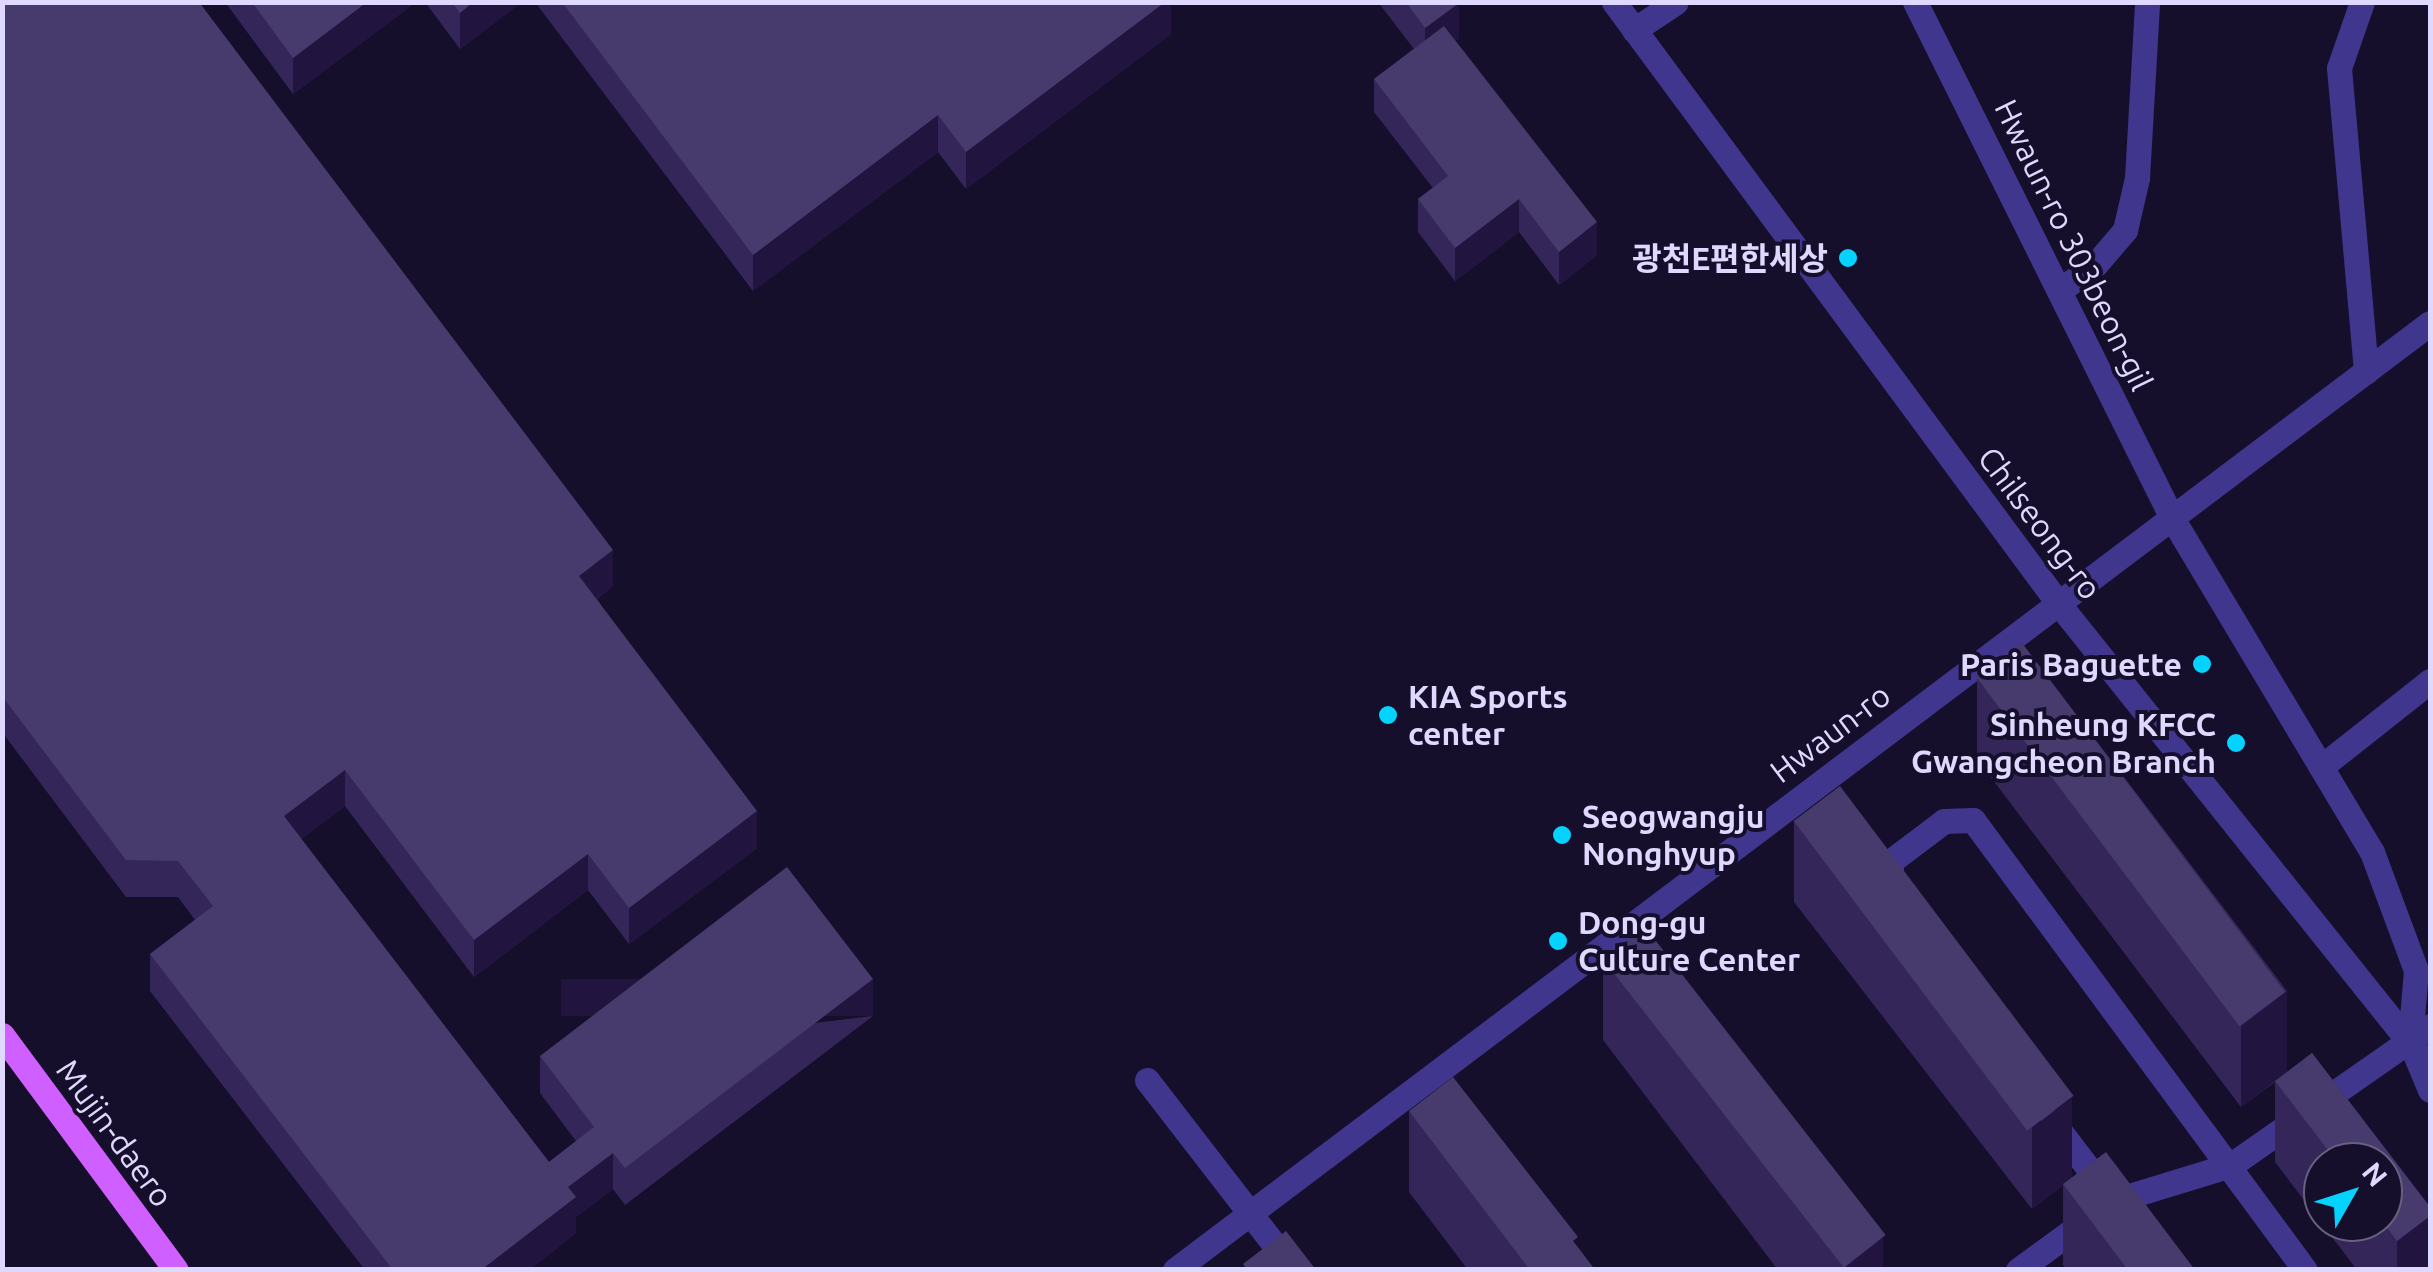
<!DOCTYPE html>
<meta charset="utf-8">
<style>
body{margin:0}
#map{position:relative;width:2433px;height:1272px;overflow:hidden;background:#160f2c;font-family:Ubuntu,"Noto Sans KR",sans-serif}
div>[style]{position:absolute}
.minor>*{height:25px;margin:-12.5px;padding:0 12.5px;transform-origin:12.5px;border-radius:12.5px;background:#40368e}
.major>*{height:25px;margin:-12.5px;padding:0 12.5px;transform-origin:12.5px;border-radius:12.5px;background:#cf60ff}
.wall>*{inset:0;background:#35265a}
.shaded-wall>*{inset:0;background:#211540;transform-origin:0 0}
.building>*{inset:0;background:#473a6c;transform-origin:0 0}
.dots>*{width:28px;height:28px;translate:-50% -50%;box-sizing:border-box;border:5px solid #160f2c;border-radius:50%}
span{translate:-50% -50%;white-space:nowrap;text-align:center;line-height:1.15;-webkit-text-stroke:8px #160f2c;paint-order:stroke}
.street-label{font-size:32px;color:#e0d9ff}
.poi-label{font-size:32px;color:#e0d9ff;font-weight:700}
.right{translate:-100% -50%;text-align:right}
.left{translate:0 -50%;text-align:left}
.frame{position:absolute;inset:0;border:5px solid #e0d9ff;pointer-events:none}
.north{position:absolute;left:2303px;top:1142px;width:100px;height:100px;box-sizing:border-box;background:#160f2c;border:2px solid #676080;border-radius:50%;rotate:51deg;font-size:28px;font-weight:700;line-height:40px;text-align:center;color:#e0d9ff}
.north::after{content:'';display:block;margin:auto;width:35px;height:45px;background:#05d3ff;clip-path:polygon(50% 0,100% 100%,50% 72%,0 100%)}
</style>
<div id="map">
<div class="minor">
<i style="left:1614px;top:2px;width:747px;rotate:53.54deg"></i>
<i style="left:2058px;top:603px;width:595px;rotate:51.34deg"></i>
<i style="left:1915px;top:2px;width:576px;rotate:63.52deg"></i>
<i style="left:2172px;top:518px;width:389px;rotate:59.1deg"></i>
<i style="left:2372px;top:852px;width:126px;rotate:69.6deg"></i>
<i style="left:2416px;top:970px;width:72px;rotate:94.8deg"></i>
<i style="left:2410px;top:1042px;width:52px;rotate:67.4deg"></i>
<i style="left:2362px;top:2px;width:70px;rotate:109.2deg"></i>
<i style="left:2339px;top:68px;width:305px;rotate:84.9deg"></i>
<i style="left:1634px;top:30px;width:50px;rotate:-33.7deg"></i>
<i style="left:2060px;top:290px;width:44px;rotate:-35.8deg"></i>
<i style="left:2096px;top:264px;width:45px;rotate:-49.5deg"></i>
<i style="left:2125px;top:230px;width:53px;rotate:-77deg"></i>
<i style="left:2137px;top:178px;width:176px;rotate:-86.7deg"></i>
<i style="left:2321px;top:767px;width:139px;rotate:-38.3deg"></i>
<i style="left:1891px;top:887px;width:26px;rotate:-90deg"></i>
<i style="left:1891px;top:861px;width:66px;rotate:-37deg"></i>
<i style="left:1944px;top:821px;width:29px;rotate:-2deg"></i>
<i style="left:1973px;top:820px;width:559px;rotate:53.58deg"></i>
<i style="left:1147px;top:1080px;width:240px;rotate:52.3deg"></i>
<i style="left:2053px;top:1122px;width:91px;rotate:52.6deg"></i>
<i style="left:1175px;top:1270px;width:1572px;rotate:-37.04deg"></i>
<i style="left:2018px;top:1270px;width:117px;rotate:-36deg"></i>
<i style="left:2113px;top:1201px;width:123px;rotate:-17deg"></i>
<i style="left:2231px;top:1165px;width:243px;rotate:-34.9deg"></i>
</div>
<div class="major">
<i style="left:2px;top:1035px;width:292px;rotate:53.5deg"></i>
</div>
<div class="wall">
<i style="clip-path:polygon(2px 2px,613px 586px,597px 599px,757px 848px,629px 944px,588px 890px,474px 977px,345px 806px,301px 839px,549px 1162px,576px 1141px,540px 1093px,540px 1056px,873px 1016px,625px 1205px,613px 1189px,576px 1217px,576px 1233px,529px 1270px,365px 1270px,150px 991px,150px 954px,195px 920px,178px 897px,126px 897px,2px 732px)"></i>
<i style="clip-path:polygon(225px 2px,416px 2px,293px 94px)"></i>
<i style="clip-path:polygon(425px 2px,522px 2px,460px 49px)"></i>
<i style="clip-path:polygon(535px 2px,1171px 2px,1171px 34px,966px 189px,938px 152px,753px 291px)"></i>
<i style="clip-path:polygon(1378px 2px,1459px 2px,1459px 38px,1455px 41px,1597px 255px,1559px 285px,1519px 232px,1455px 281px,1418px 232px,1418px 199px,1433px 188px,1374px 112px,1374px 79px,1414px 49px)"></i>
<i style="clip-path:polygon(evenodd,2022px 643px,2287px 991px,2287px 1072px,2312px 1053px,2430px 1207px,2430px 1270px,2357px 1270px,2275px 1162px,2275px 1082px,2241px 1107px,1977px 759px,1977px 678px,2022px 643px,2323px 1162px,2383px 1162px,2383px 1222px,2323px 1222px,2323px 1162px)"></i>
<i style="clip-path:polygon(1794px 821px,2072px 1178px,2195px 1270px,2067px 1270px,2063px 1265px,2063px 1185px,2032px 1209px,1794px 902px)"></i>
<i style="clip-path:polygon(1603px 959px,1883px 1270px,1778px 1270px,1603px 1040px)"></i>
<i style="clip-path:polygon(1409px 1111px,1578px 1247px,1595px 1270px,1468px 1270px,1409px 1192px)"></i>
</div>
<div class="shaded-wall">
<i style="clip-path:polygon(367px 2px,416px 2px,293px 94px,293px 58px)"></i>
<i style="clip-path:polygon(473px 2px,522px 2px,460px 49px,460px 13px)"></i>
<i style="clip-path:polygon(1165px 2px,1171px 2px,1171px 34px,966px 189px,966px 152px)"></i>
<i style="clip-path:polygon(1459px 3px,1459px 38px,1425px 64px,1425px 28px)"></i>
<i style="clip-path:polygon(938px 115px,938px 152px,753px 291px,753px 255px)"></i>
<i style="clip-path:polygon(1519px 199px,1519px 232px,1455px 281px,1455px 248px)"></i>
<i style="clip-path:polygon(1597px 222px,1597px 255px,1559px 285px,1559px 252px)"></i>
<i style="clip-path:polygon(613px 550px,613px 586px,579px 612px,579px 576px)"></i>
<i style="clip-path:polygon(345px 770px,345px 806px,284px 853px,284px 816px)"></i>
<i style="clip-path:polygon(757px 811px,757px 848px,629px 944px,629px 908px)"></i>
<i style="clip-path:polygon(588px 854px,588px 890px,474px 977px,474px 940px)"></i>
<i style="left:873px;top:979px;width:37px;height:312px;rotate:90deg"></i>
<i style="clip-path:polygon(2287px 991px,2287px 1072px,2241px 1107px,2241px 1026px)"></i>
<i style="clip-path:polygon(2072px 1097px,2072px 1178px,2032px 1209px,2032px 1128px)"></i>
<i style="clip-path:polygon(613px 1153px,613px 1189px,576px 1217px,576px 1233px,529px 1270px,481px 1270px,568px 1187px)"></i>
<i style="clip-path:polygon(2430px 1216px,2430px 1270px,2397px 1270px,2397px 1241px)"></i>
<i style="clip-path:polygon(1883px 1237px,1883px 1270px,1840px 1269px)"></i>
</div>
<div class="building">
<i style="clip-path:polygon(2px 2px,199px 2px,613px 550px,579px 576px,757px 811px,629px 908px,588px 854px,474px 940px,345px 770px,284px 816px,549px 1162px,594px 1127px,540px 1056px,787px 867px,873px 979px,625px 1168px,613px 1153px,568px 1187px,576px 1197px,481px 1270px,393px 1270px,150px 954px,213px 906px,178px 861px,126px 860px,2px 696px)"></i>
<i style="clip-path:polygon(252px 2px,367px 2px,293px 58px)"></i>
<i style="clip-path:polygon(452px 2px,473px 2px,460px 13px)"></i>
<i style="clip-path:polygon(562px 2px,1165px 2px,966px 152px,938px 115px,753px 255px)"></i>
<i style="clip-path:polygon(1406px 2px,1459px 2px,1459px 3px,1425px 28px)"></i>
<i style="clip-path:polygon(1444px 26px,1597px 222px,1559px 252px,1519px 199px,1455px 248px,1418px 199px,1448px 176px,1374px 79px)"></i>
<i style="left:2022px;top:643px;width:437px;height:57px;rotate:53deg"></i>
<i style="left:1840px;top:786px;width:388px;height:58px;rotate:53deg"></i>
<i style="left:1645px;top:927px;width:391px;height:53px;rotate:52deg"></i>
<i style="clip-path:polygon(2312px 1053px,2430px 1207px,2430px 1216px,2397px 1241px,2383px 1222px,2383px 1162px,2337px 1162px,2275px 1081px)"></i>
<i style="clip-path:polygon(1453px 1077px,1578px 1237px,1573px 1241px,1595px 1270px,1530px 1270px,1409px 1111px)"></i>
<i style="clip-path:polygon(2106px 1152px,2195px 1270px,2128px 1270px,2063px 1184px)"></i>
<i style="clip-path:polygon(1286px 1231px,1316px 1270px,1247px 1270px,1243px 1264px)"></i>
</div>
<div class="dots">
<i style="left:1848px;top:258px;background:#05d3ff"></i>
<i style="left:2202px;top:664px;background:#05d3ff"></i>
<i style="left:1388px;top:715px;background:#05d3ff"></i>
<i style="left:2236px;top:743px;background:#05d3ff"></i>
<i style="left:1562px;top:835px;background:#05d3ff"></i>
<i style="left:1558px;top:941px;background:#05d3ff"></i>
</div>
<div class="street-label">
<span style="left:2074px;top:245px;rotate:64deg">Hwaun-ro 303beon-gil</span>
<span style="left:2040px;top:523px;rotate:53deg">Chilseong-ro</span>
<span style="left:1830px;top:733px;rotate:-37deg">Hwaun-ro</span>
<span style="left:115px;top:1133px;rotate:54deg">Mujin-daero</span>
</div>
<div class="poi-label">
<span class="right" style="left:1828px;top:258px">광천E편한세상</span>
<span class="right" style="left:2182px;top:664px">Paris Baguette</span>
<span class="left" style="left:1408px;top:715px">KIA Sports<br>center</span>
<span class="right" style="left:2216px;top:743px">Sinheung KFCC<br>Gwangcheon Branch</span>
<span class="left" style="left:1582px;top:835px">Seogwangju<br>Nonghyup</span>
<span class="left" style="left:1578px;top:941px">Dong-gu<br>Culture Center</span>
</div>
<div class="frame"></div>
<div class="north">N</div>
</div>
